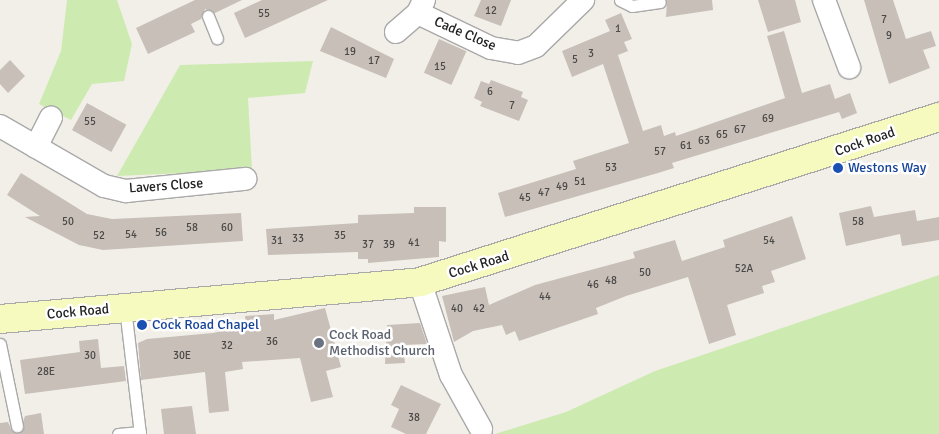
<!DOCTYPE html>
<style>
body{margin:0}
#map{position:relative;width:939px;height:434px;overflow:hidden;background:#f2efe9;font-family:Signika,sans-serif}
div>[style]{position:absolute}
.grass>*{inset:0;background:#cdebb0}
.building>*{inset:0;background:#c7bfb8;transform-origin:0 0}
.roads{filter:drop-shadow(1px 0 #a9a9a9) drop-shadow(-1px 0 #a9a9a9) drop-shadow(0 1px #a9a9a9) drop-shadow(0 -1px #a9a9a9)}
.lane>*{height:11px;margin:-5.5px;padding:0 5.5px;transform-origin:5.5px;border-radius:5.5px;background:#fff}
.street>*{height:22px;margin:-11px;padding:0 11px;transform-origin:11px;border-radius:11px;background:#fff}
.secondary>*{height:28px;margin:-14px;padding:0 14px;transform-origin:14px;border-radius:14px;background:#f7fabf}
.dots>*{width:14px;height:14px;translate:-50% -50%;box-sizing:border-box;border:2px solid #fff;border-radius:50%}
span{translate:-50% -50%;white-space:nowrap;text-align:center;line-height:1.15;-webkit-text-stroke:5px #fff;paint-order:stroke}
.number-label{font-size:11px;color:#4b4948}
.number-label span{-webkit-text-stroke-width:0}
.street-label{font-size:14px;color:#222}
.transit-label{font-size:14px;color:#164399}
.left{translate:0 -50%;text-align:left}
.worship-label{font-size:14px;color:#5b616d}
</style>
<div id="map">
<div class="grass">
<i style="clip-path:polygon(67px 0,117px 0,132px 44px,124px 81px,92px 84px,71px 120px,39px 104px,61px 51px)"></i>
<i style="clip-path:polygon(313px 61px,305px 93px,248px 98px,252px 170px,117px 176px,180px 65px)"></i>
<i style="clip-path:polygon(939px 275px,939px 434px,495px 434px,566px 412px,655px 371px)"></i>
</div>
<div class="building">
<i style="clip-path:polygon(195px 0,242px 0,215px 13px,205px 9px,201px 19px,191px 24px,195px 32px,148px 54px,136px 28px)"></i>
<i style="clip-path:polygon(262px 0,328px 0,245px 38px,234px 13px)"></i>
<i style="clip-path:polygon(481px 0,511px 0,501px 26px,474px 16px)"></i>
<i style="clip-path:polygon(667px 0,712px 0,713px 10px,666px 17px)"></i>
<i style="clip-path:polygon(758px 0,795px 0,801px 22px,768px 32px)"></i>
<i style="clip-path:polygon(864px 0,893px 0,906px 39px,931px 31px,936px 46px,923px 50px,930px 68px,889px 84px)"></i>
<i style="clip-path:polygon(621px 13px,632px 39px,624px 42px,628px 51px,618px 55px,643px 131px,661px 125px,664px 136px,675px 132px,676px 136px,785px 98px,767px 36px,784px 31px,802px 93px,830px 84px,835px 99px,850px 93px,857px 113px,842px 119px,839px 112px,672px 163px,674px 168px,658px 173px,505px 217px,498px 193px,576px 169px,573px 161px,629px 143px,603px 64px,572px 77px,562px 51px,610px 31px,605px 20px)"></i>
<i style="clip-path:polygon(331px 27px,394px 59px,386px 78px,320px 51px)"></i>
<i style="left:439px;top:39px;width:30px;height:37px;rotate:24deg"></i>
<i style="clip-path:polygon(10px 60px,25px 76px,8px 93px,0 84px,0 70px)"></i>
<i style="clip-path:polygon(491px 80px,523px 92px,521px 97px,528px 100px,519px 121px,480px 106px,482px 102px,474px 98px,481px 81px,489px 84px)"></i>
<i style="left:87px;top:103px;width:45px;height:31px;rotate:29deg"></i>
<i style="clip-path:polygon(21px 173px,87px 214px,112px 219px,241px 213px,243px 241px,103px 250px,79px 245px,25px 217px,40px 216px,7px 195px)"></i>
<i style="clip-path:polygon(871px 206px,874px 217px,915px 210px,917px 221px,939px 217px,939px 240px,902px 246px,900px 234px,846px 246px,839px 213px)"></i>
<i style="clip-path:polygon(414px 207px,446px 207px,446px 242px,439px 241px,439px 257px,368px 263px,368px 259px,358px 259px,358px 252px,268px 255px,266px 229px,358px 223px,358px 215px,414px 213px)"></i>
<i style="clip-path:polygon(792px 216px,806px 259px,771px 271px,775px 282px,762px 286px,764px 293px,727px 305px,736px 335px,709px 344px,688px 277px,626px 296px,596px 308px,598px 314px,519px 341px,515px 331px,506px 335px,502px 325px,473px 331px,454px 342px,442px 296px,485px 287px,489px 305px,535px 285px,635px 258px,633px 252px,675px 240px,682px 261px,725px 247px,723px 240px)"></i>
<i style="clip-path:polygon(325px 308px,341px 367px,326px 371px,333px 397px,311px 402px,300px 358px,242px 362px,243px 369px,225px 372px,229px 411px,209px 413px,205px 372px,141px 380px,138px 343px,147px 339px,213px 333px,246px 326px,245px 316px,274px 314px,274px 320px)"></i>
<i style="clip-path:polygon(420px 323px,427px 344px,403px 345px,405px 363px,385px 364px,387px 325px)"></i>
<i style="clip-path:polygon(98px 339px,101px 368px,124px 366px,126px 381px,25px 394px,20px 360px,80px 352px,79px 341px)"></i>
<i style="clip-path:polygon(401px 385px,441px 404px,426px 434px,406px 434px,391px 427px,399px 409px,391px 405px)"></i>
<i style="clip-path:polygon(192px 406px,196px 434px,164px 434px,161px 409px)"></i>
<i style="clip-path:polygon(41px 413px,44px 434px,0 434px,0 423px,8px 422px,12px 431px,19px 433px,25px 416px)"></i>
</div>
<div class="roads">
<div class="lane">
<i style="left:620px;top:0;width:13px;rotate:27deg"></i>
<i style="left:632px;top:6px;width:28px;rotate:-8deg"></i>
<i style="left:208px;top:16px;width:24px;rotate:68deg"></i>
<i style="left:125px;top:308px;width:127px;rotate:83.2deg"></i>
<i style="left:0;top:344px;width:84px;rotate:78.3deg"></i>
<i style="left:118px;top:434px;width:22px;rotate:-5deg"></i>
</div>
<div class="street">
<i style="left:824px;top:0;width:72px;rotate:69.5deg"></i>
<i style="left:418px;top:13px;width:81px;rotate:25.6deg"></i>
<i style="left:491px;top:48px;width:27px;rotate:10deg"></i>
<i style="left:518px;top:53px;width:19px;rotate:-21deg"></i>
<i style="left:536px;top:46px;width:66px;rotate:-44.4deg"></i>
<i style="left:396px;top:32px;width:29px;rotate:-41deg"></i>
<i style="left:418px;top:13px;width:14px;rotate:-65deg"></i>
<i style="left:0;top:126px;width:120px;rotate:30deg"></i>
<i style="left:104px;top:186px;width:23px;rotate:13deg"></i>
<i style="left:126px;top:191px;width:120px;rotate:-5.8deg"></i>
<i style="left:36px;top:147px;width:33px;rotate:-63deg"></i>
<i style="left:420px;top:282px;width:98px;rotate:71.6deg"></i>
<i style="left:451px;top:375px;width:62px;rotate:60.9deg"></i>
</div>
<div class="secondary">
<i style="left:0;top:319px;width:422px;rotate:-5deg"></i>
<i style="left:420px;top:282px;width:545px;rotate:-17.64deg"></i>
</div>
</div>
<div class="dots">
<i style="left:838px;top:168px;background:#1a4fb4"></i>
<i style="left:142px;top:325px;background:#1a4fb4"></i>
<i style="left:319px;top:343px;background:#6b7280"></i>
</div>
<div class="number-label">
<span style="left:491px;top:11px">12</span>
<span style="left:264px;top:14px">55</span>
<span style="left:884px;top:20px">7</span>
<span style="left:618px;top:29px">1</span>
<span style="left:889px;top:36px">9</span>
<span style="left:350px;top:52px">19</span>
<span style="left:591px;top:54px">3</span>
<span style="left:575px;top:60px">5</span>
<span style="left:374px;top:61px">17</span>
<span style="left:440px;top:67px">15</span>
<span style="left:490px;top:92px">6</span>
<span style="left:512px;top:106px">7</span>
<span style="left:768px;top:119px">69</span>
<span style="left:90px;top:122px">55</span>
<span style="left:740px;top:130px">67</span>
<span style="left:722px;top:135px">65</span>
<span style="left:704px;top:141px">63</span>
<span style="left:686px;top:146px">61</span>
<span style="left:660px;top:152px">57</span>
<span style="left:611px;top:168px">53</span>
<span style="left:580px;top:182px">51</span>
<span style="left:562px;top:187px">49</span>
<span style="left:544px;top:193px">47</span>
<span style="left:525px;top:198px">45</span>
<span style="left:68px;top:222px">50</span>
<span style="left:858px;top:222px">58</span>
<span style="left:192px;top:228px">58</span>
<span style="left:227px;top:228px">60</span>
<span style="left:161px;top:233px">56</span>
<span style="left:131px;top:235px">54</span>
<span style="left:99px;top:236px">52</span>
<span style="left:340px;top:236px">35</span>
<span style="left:298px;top:239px">33</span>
<span style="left:277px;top:241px">31</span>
<span style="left:769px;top:241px">54</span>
<span style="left:414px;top:243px">41</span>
<span style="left:368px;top:245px">37</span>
<span style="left:389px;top:245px">39</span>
<span style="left:744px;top:269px">52A</span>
<span style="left:645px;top:273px">50</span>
<span style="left:611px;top:281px">48</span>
<span style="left:593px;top:285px">46</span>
<span style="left:545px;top:297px">44</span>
<span style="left:457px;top:309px">40</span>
<span style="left:479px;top:309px">42</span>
<span style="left:272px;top:342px">36</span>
<span style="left:227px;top:346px">32</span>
<span style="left:90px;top:356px">30</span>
<span style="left:182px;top:356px">30E</span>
<span style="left:46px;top:372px">28E</span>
<span style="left:414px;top:418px">38</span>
</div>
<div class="street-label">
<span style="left:465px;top:34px;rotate:23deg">Cade Close</span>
<span style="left:865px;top:142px;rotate:-19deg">Cock Road</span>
<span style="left:166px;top:186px;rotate:-4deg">Lavers Close</span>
<span style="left:479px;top:265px;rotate:-17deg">Cock Road</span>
<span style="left:78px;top:312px;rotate:-5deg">Cock Road</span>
</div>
<div class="transit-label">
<span class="left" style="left:848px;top:168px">Westons Way</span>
<span class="left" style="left:152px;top:325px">Cock Road Chapel</span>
</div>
<div class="worship-label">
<span class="left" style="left:329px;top:343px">Cock Road<br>Methodist Church</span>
</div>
</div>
